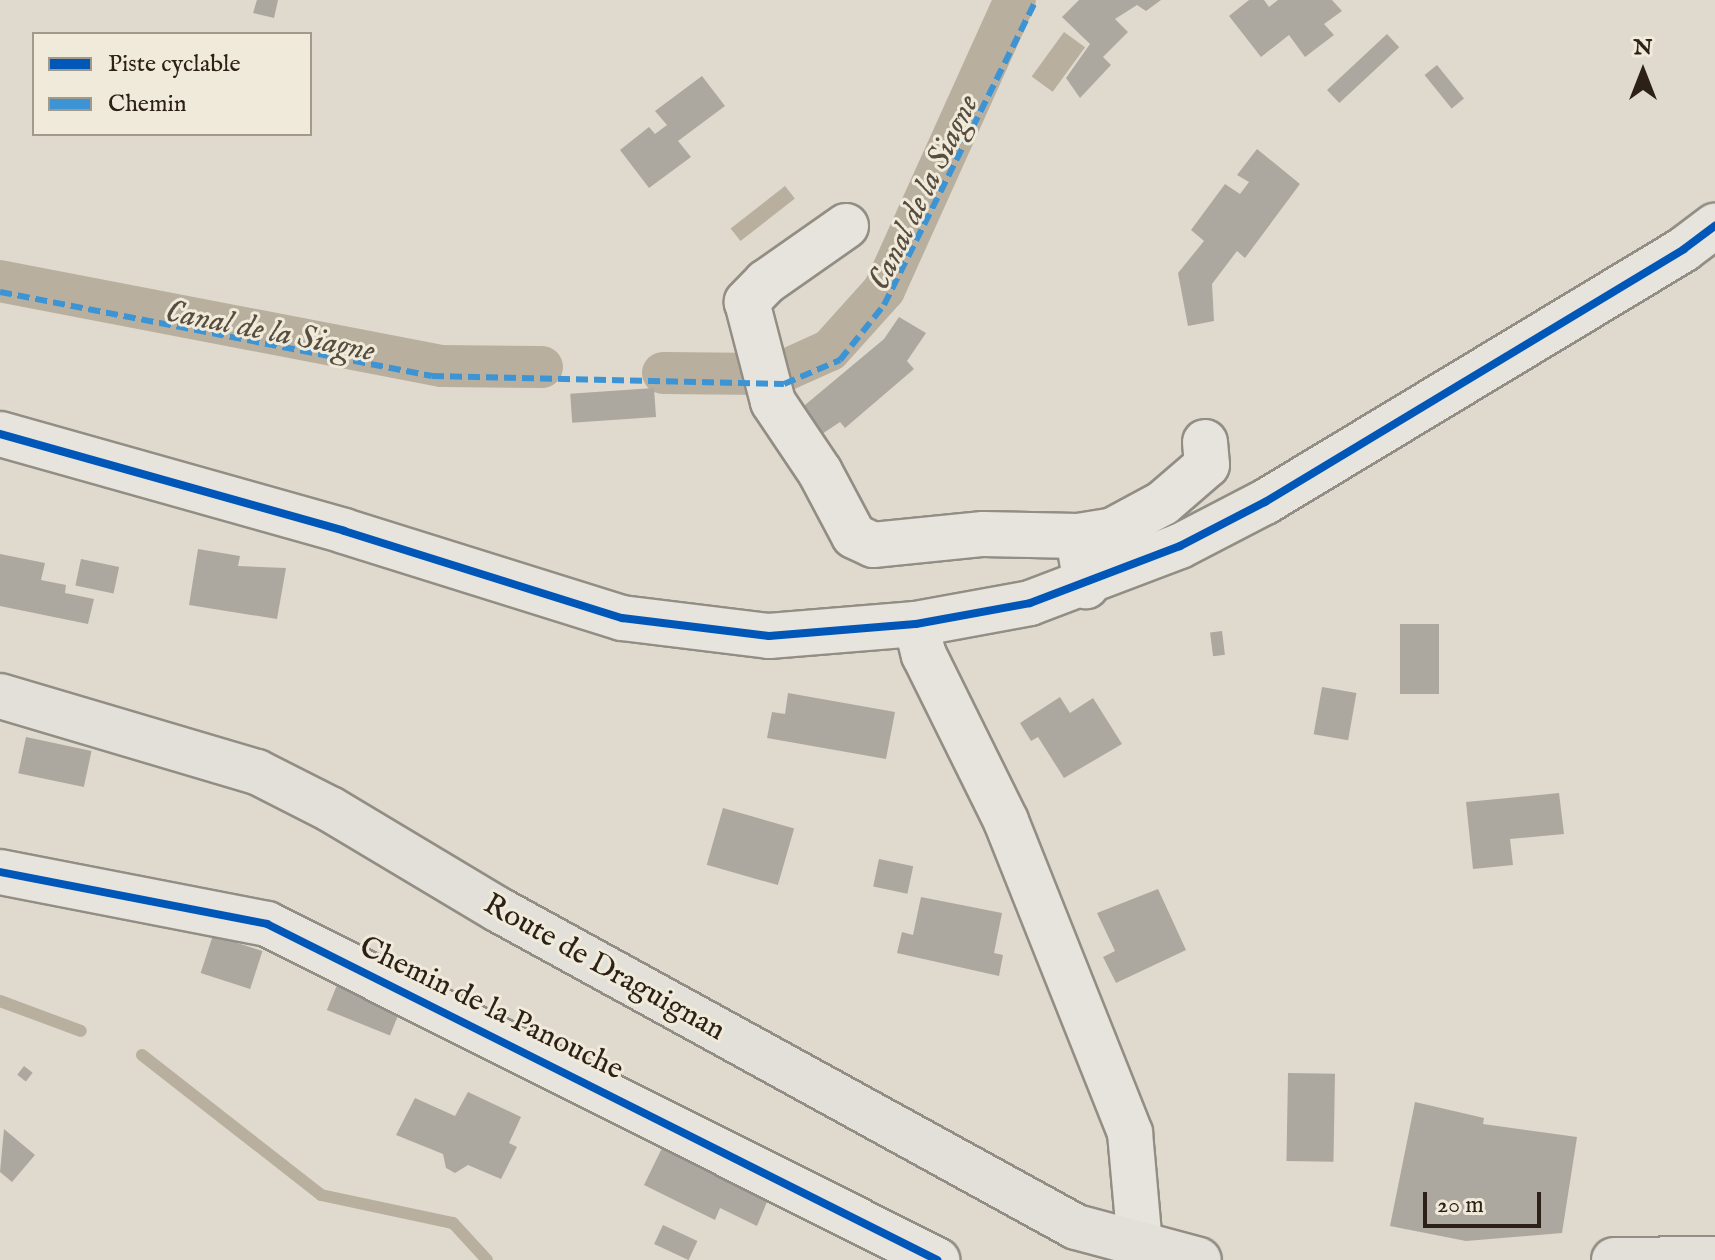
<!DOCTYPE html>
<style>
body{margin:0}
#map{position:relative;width:1715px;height:1260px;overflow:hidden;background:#dfdacd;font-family:"IM FELL English",serif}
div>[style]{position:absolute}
.water>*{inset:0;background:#b8af9e;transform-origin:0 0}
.stream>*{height:12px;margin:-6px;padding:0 6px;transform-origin:6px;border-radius:6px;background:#b8af9e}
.canal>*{height:42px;margin:-21px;padding:0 21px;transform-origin:21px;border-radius:21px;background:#b8af9e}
.building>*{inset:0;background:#ada89f;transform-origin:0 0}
.roads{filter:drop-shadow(2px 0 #928e85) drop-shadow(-2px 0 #928e85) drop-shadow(0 2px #928e85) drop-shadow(0 -2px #928e85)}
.street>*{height:44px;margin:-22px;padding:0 22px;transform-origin:22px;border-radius:22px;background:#e7e4dd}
.primary>*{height:44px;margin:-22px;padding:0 22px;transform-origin:22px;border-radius:22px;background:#e2e0d8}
.quiet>*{height:6px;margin-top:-3px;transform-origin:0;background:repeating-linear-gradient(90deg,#3c94d4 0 12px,transparent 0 18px)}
.cycleway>*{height:8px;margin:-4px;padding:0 4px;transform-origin:4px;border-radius:4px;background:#0057b8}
span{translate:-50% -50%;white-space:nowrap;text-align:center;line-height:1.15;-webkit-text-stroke:6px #efead9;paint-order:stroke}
.street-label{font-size:30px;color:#2c2017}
.water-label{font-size:32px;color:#574c3f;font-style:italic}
.legend{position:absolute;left:32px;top:32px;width:280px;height:104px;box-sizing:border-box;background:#efead9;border:2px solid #a1998b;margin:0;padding:10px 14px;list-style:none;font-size:24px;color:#2c2017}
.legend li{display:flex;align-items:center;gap:16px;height:40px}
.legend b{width:40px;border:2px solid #a1998b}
.north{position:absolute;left:1603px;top:32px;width:80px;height:80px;-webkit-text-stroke:6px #efead9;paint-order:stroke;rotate:0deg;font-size:22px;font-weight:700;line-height:32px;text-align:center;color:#2c2017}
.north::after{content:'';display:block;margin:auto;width:28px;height:36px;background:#2c2017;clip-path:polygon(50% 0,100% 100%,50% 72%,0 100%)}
.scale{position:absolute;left:1423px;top:1192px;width:118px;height:36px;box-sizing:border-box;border:4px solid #2c2017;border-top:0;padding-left:10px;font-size:24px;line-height:28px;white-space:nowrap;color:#2c2017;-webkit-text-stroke:6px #efead9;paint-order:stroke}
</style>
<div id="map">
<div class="water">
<i style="left:1064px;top:32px;width:26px;height:55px;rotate:36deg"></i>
<i style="left:785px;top:186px;width:16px;height:69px;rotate:52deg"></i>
</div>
<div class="stream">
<i style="left:0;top:1001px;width:86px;rotate:20.3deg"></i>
<i style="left:142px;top:1055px;width:227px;rotate:38deg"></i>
<i style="left:321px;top:1195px;width:135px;rotate:12deg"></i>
<i style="left:453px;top:1223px;width:50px;rotate:47.4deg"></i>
</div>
<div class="canal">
<i style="left:0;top:281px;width:450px;rotate:10.9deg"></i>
<i style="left:442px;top:366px;width:100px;rotate:0.6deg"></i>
<i style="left:663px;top:373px;width:114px;rotate:0.5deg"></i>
<i style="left:777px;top:374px;width:58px;rotate:-24.4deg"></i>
<i style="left:830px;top:350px;width:81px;rotate:-48deg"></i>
<i style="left:884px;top:290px;width:318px;rotate:-65.7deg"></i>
</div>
<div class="building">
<i style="clip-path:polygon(257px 0,278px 0,274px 18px,253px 13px)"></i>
<i style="clip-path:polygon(1079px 0,1161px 0,1146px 11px,1137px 5px,1115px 19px,1128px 32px,1103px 57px,1111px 65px,1080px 98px,1066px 78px,1090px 44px,1062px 17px)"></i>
<i style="clip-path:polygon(1249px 0,1264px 0,1269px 7px,1278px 0,1332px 0,1342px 11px,1324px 24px,1334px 35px,1305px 57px,1289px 35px,1261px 57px,1229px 16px)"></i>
<i style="left:1387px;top:34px;width:18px;height:82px;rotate:47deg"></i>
<i style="left:1437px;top:65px;width:43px;height:16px;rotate:51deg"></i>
<i style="clip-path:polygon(702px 76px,725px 106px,678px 141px,691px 157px,649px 188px,620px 150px,649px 127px,655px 134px,667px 125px,655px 111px)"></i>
<i style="clip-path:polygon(1257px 149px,1300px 184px,1245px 258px,1237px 251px,1212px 284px,1214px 321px,1188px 326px,1178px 273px,1204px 241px,1191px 230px,1225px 184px,1240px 194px,1249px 182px,1237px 175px)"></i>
<i style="clip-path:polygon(899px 317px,926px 333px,907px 361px,914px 369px,845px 428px,840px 422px,813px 440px,793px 415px,884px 339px)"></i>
<i style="left:654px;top:388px;width:29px;height:84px;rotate:86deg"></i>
<i style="clip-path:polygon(198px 549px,240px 556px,238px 566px,286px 568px,277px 619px,189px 605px)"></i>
<i style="clip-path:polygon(0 554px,45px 563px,41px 580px,66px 585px,65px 593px,94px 599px,88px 624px,0 606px)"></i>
<i style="left:81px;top:559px;width:39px;height:27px;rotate:12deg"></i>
<i style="left:1400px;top:624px;width:39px;height:70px"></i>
<i style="left:1222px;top:631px;width:24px;height:12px;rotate:83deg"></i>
<i style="left:1322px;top:687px;width:35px;height:48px;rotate:10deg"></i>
<i style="clip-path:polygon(788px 693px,895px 712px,886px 759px,767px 738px,772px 712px,785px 714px)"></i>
<i style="clip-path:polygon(1060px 697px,1070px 713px,1093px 698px,1122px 744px,1064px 778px,1038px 737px,1031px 741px,1020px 723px)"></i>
<i style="left:26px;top:737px;width:67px;height:37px;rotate:12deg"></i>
<i style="clip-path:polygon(1559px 793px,1564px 834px,1510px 839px,1513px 865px,1473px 869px,1466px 802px)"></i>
<i style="left:723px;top:808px;width:74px;height:59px;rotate:16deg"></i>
<i style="left:879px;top:859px;width:35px;height:28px;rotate:12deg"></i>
<i style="clip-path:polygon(1158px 889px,1186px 950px,1116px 983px,1103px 957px,1115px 951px,1097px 913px)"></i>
<i style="clip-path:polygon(921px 897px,1002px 913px,994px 953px,1003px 955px,999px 976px,897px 953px,902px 932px,913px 935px)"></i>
<i style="left:213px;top:935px;width:52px;height:40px;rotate:18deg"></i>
<i style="left:337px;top:985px;width:68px;height:27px;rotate:22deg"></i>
<i style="left:24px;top:1066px;width:11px;height:11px;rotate:38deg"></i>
<i style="left:1288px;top:1073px;width:47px;height:88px;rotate:1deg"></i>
<i style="clip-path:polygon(468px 1092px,521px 1117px,509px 1143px,517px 1147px,501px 1179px,468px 1165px,455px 1173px,446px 1168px,443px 1154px,396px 1135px,415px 1098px,455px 1116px)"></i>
<i style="clip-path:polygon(1415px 1102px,1484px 1118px,1483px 1124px,1577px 1137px,1562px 1233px,1466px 1241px,1390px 1226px)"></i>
<i style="clip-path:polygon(4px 1129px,35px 1155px,12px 1182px,0 1172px)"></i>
<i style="clip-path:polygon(663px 1146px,769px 1197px,757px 1226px,720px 1208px,715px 1220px,644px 1185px)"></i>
<i style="left:663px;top:1225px;width:38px;height:21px;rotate:25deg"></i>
</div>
<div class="roads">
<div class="street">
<i style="left:846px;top:226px;width:98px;rotate:145deg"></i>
<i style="left:766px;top:282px;width:28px;rotate:134deg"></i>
<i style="left:747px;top:302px;width:103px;rotate:75.4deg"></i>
<i style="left:773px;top:402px;width:84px;rotate:56.1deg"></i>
<i style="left:820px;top:472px;width:72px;rotate:62deg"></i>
<i style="left:854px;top:536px;width:21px;rotate:25deg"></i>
<i style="left:873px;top:545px;width:111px;rotate:-5.7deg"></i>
<i style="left:983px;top:534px;width:95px;rotate:1.2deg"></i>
<i style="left:1078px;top:536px;width:51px;rotate:80.9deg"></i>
<i style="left:0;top:434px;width:357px;rotate:15.7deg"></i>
<i style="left:344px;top:531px;width:291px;rotate:17.4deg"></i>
<i style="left:622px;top:618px;width:148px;rotate:7deg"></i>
<i style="left:769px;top:636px;width:147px;rotate:-4.7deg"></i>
<i style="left:916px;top:624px;width:116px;rotate:-10.4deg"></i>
<i style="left:1030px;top:603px;width:160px;rotate:-20.8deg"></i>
<i style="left:1180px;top:546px;width:96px;rotate:-27.4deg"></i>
<i style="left:1265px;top:502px;width:489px;rotate:-31.1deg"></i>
<i style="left:1684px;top:249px;width:39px;rotate:-37deg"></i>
<i style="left:1078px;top:536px;width:33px;rotate:-9deg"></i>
<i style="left:1111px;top:531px;width:59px;rotate:-28.3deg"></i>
<i style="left:1163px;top:503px;width:58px;rotate:-40.8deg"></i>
<i style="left:1207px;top:465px;width:23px;rotate:-95deg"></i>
<i style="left:916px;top:624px;width:32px;rotate:76deg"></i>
<i style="left:924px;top:655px;width:185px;rotate:63.7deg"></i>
<i style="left:1006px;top:821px;width:336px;rotate:68.3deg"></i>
<i style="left:1130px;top:1133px;width:112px;rotate:84.9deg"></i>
<i style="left:0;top:872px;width:272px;rotate:11deg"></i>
<i style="left:267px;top:924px;width:750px;rotate:26.63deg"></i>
</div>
<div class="primary">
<i style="left:0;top:696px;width:268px;rotate:16.5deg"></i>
<i style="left:257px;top:772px;width:82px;rotate:26.9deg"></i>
<i style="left:330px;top:809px;width:197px;rotate:30.9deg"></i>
<i style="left:499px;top:910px;width:658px;rotate:28.78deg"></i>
<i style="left:1076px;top:1227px;width:127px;rotate:15deg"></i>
<i style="left:1614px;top:1260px;width:101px;rotate:-0.6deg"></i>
</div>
</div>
<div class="quiet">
<i style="left:0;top:292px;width:440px;rotate:11deg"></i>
<i style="left:432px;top:376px;width:352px;rotate:1.3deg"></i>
<i style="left:784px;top:384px;width:61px;rotate:-23.2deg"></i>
<i style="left:840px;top:360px;width:70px;rotate:-51.3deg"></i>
<i style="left:884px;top:305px;width:341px;rotate:-63.5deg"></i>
</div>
<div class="cycleway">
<i style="left:0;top:434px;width:357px;rotate:15.7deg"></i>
<i style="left:344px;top:531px;width:291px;rotate:17.4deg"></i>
<i style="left:622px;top:618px;width:148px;rotate:7deg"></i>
<i style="left:769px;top:636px;width:147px;rotate:-4.7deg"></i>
<i style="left:916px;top:624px;width:116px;rotate:-10.4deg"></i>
<i style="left:1030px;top:603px;width:160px;rotate:-20.8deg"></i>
<i style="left:1180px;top:546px;width:96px;rotate:-27.4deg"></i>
<i style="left:1265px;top:502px;width:489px;rotate:-31.1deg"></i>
<i style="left:1684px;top:249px;width:39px;rotate:-37deg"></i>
<i style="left:0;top:872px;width:272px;rotate:11deg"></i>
<i style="left:267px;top:924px;width:750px;rotate:26.63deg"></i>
</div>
<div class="street-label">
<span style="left:604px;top:968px;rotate:29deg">Route de Draguignan</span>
<span style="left:491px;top:1009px;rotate:26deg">Chemin de la Panouche</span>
</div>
<div class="water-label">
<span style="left:925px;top:193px;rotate:-64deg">Canal de la Siagne</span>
<span style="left:270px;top:333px;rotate:11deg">Canal de la Siagne</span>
</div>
<ul class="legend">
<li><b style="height:10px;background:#0057b8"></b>Piste cyclable</li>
<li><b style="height:10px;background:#3c94d4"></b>Chemin</li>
</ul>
<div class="north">N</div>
<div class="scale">20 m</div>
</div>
